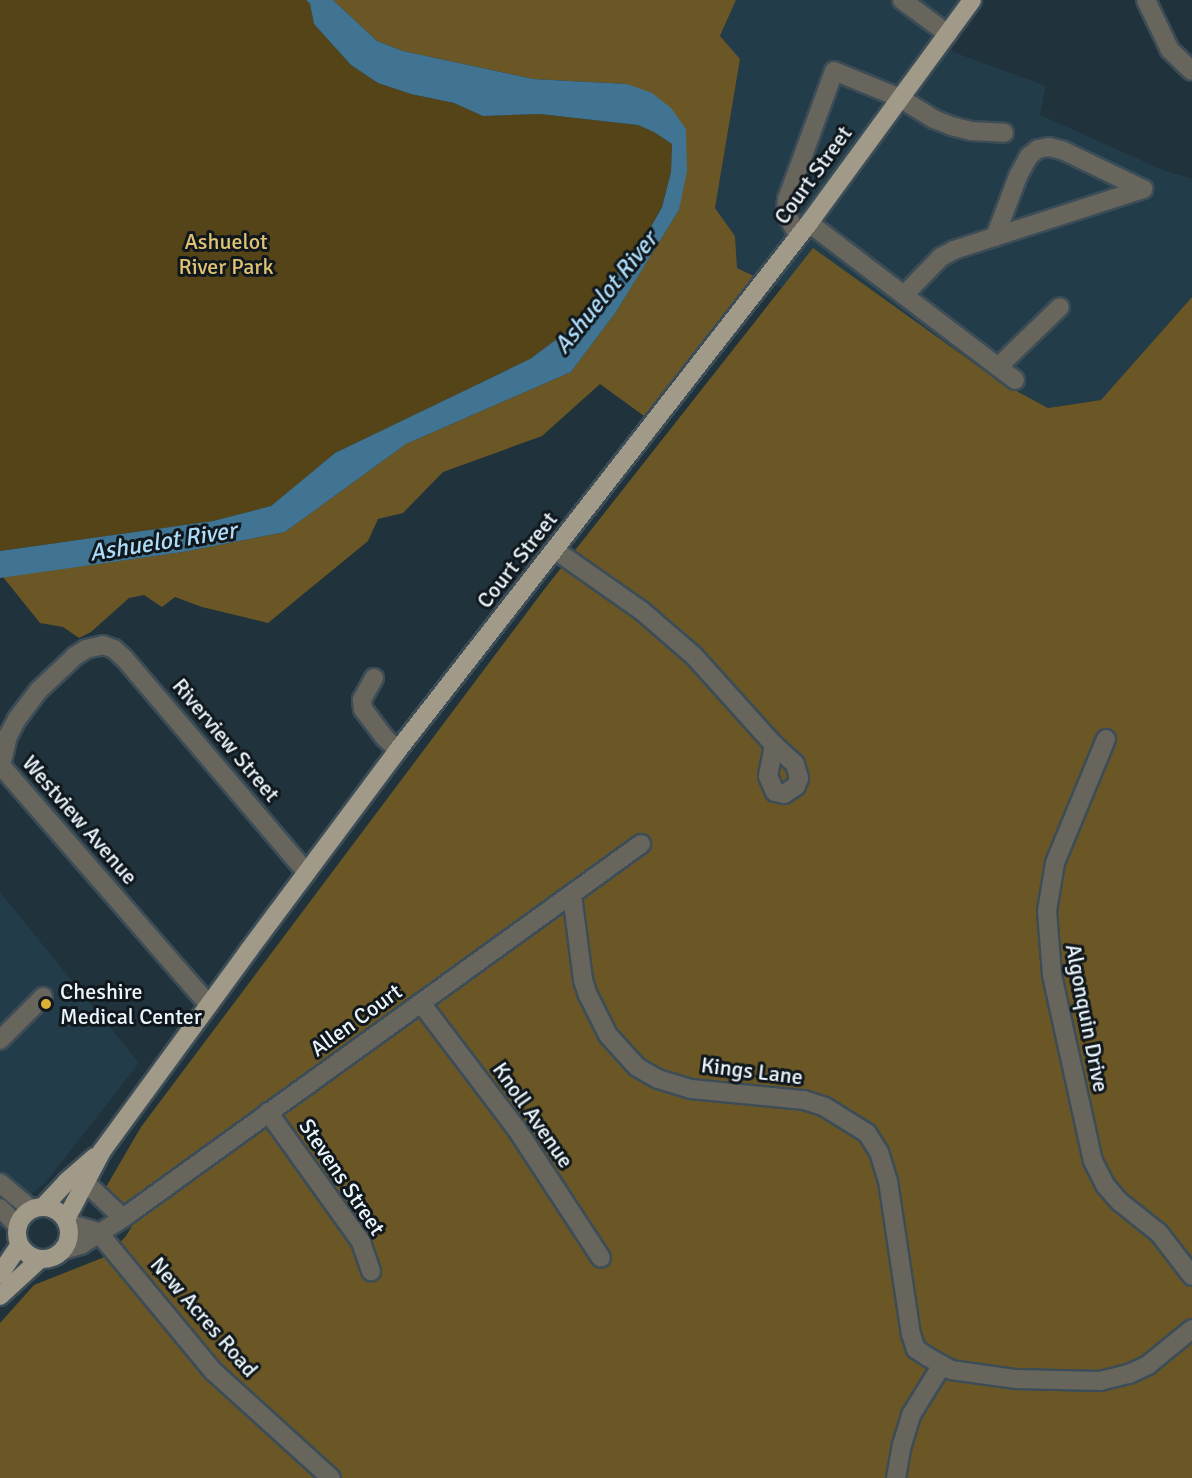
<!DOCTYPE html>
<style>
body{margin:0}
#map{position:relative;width:1192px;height:1478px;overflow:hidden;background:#20323c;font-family:Signika,sans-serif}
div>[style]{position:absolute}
.built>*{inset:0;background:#233c4a}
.green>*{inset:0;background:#544417}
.forest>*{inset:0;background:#6a5725}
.water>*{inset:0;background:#407492}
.roads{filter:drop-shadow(2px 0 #3c4d57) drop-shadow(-2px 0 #3c4d57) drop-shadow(0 2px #3c4d57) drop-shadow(0 -2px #3c4d57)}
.minor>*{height:18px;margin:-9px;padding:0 9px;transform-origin:9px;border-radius:9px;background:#68655d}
.major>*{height:18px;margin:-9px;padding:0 9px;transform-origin:9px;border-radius:9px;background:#a19a89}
.major>.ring{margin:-9px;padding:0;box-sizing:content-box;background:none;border:18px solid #a19a89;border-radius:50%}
.dots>*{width:16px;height:16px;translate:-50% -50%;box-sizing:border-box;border:3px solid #11181d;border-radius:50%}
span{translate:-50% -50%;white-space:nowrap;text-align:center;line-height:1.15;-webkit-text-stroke:6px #11181d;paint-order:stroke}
.street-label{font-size:22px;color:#eaf5fc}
.park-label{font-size:22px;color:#e0c275}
.poi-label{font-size:22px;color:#eaf5fc}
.left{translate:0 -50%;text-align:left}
.water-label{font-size:24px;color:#aedcf8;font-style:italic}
</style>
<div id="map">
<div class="built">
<i style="clip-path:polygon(736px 0,963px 0,936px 36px,956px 53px,1046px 86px,1040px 115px,1163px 170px,1192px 179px,1192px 297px,1101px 400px,1048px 408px,1000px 382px,813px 249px,782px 288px,737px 268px,735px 236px,715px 208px,740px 59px,720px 37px)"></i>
<i style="clip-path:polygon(0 892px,139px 1063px,46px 1182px,13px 1209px,0 1232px)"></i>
</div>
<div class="green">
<i style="clip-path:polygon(0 0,306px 0,310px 4px,314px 24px,351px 65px,378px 83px,411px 94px,454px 103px,483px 116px,540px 114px,638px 125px,654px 132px,672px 144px,671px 172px,662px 206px,648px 232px,616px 275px,565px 333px,530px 359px,335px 453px,271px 506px,213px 521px,0 551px)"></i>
</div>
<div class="forest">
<i style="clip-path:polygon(333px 0,736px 0,720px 36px,740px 59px,715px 208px,735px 236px,737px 268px,756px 277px,644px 416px,600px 384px,542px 436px,443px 472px,403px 513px,378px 519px,368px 541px,268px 623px,202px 607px,175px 597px,162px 607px,144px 595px,129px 598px,91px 632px,79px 638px,63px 627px,40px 623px,3px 577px,183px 552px,285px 532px,406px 444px,571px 372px,616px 312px,679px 210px,686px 129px,627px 84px,533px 79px,403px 51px,377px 41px)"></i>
<i style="clip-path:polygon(813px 248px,1000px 382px,1048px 408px,1101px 400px,1192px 297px,1192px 1478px,0 1478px,0 1323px,34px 1285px,107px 1256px,126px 1236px,132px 1226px,120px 1200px,106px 1187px,141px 1127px,543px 591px)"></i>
</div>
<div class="water">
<i style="clip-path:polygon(306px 0,333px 0,377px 41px,403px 51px,533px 79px,627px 84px,652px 93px,671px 108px,686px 129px,687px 171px,679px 210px,616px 312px,571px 372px,406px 444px,285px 532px,183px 552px,0 578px,0 551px,213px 521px,271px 506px,335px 453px,530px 359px,565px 333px,616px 275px,648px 232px,662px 207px,671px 172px,672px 144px,654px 132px,638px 125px,540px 114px,483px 116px,454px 103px,411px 94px,378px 83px,351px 65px,314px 24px,310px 4px)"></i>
</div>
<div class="roads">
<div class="minor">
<i style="left:902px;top:0;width:57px;rotate:36.5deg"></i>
<i style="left:1146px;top:0;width:55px;rotate:64.4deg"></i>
<i style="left:1170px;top:50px;width:30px;rotate:44deg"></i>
<i style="left:809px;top:223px;width:259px;rotate:37.3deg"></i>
<i style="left:798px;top:236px;width:27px;rotate:-117deg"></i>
<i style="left:786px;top:212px;width:13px;rotate:-86deg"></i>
<i style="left:787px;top:199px;width:136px;rotate:-69.8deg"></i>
<i style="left:834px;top:71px;width:71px;rotate:22.2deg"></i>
<i style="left:900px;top:98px;width:40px;rotate:32deg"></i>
<i style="left:934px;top:119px;width:18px;rotate:22deg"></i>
<i style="left:951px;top:126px;width:21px;rotate:14deg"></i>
<i style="left:971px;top:131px;width:33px;rotate:3deg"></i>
<i style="left:995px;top:237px;width:65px;rotate:-69.3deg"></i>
<i style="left:1018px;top:176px;width:23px;rotate:-61deg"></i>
<i style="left:1029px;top:156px;width:11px;rotate:-38deg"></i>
<i style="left:1038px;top:149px;width:11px;rotate:-10deg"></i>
<i style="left:1049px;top:147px;width:13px;rotate:13deg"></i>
<i style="left:1062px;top:150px;width:90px;rotate:25.7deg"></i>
<i style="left:904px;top:295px;width:53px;rotate:-45.8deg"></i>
<i style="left:941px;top:257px;width:15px;rotate:-28deg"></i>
<i style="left:954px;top:250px;width:199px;rotate:-17.9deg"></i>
<i style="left:998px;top:367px;width:86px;rotate:-44.1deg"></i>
<i style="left:555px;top:550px;width:106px;rotate:35deg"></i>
<i style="left:642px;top:611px;width:69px;rotate:40.9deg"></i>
<i style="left:694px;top:656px;width:120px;rotate:48deg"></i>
<i style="left:774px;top:745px;width:28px;rotate:42deg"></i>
<i style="left:795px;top:764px;width:15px;rotate:74deg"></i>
<i style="left:799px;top:778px;width:9px;rotate:111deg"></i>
<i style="left:796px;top:786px;width:14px;rotate:146deg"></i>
<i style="left:784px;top:794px;width:9px;rotate:-167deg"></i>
<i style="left:775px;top:792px;width:17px;rotate:-114deg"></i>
<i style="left:768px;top:776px;width:32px;rotate:-79deg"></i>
<i style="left:374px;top:678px;width:25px;rotate:119deg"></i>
<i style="left:362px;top:700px;width:9px;rotate:84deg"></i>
<i style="left:363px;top:709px;width:35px;rotate:53deg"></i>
<i style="left:384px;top:737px;width:19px;rotate:43deg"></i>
<i style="left:1106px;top:739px;width:134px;rotate:112.4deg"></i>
<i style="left:1055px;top:863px;width:49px;rotate:99.5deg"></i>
<i style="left:1047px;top:911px;width:64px;rotate:85.5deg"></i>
<i style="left:1052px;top:975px;width:190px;rotate:77.6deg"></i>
<i style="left:1093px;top:1161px;width:27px;rotate:63deg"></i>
<i style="left:1105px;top:1185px;width:23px;rotate:49deg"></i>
<i style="left:1120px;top:1202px;width:50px;rotate:38.5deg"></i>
<i style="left:1159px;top:1233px;width:54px;rotate:52.5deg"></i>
<i style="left:572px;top:895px;width:86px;rotate:82.6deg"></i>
<i style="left:583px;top:980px;width:16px;rotate:72deg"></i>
<i style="left:588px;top:995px;width:45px;rotate:63.4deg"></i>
<i style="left:608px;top:1035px;width:43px;rotate:47.8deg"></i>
<i style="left:637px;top:1067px;width:24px;rotate:30deg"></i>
<i style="left:658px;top:1079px;width:34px;rotate:17deg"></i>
<i style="left:691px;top:1089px;width:114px;rotate:5.6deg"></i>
<i style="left:804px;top:1100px;width:22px;rotate:18deg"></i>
<i style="left:825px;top:1107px;width:49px;rotate:31.8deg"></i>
<i style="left:867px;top:1133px;width:22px;rotate:58deg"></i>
<i style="left:879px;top:1152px;width:30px;rotate:73deg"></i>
<i style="left:888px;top:1181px;width:155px;rotate:81.5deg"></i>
<i style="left:911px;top:1334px;width:16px;rotate:72deg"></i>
<i style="left:916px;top:1349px;width:14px;rotate:34deg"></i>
<i style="left:928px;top:1357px;width:26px;rotate:29deg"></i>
<i style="left:951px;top:1370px;width:66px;rotate:7.9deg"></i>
<i style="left:1016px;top:1379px;width:84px;rotate:1.4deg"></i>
<i style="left:1100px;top:1381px;width:30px;rotate:-14deg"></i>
<i style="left:1129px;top:1374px;width:21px;rotate:-25deg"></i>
<i style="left:1148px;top:1365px;width:57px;rotate:-39.3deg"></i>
<i style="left:421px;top:1003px;width:157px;rotate:52.8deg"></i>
<i style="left:516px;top:1128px;width:155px;rotate:56.8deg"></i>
<i style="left:209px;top:1005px;width:317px;rotate:-131deg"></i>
<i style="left:1px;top:766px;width:31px;rotate:-77deg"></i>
<i style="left:8px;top:736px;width:19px;rotate:-62deg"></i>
<i style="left:17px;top:719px;width:35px;rotate:-53deg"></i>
<i style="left:38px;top:691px;width:51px;rotate:-43.4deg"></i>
<i style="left:75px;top:656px;width:13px;rotate:-32deg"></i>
<i style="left:86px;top:649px;width:17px;rotate:-13deg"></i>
<i style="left:103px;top:645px;width:12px;rotate:20deg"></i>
<i style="left:114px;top:649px;width:13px;rotate:42deg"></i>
<i style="left:124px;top:658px;width:282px;rotate:49.6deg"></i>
<i style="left:0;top:1040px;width:61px;rotate:-45deg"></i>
<i style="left:268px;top:1112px;width:160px;rotate:54.4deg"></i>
<i style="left:361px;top:1242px;width:31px;rotate:71deg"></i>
<i style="left:0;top:1183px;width:40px;rotate:40deg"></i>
<i style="left:86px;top:1183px;width:51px;rotate:43.4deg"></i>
<i style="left:0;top:1208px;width:24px;rotate:45deg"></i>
<i style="left:67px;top:1223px;width:32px;rotate:16deg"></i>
<i style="left:98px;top:1232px;width:182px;rotate:50.4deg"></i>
<i style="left:214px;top:1372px;width:158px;rotate:42.2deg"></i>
<i style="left:63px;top:1250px;width:19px;rotate:-16deg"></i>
<i style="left:81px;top:1245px;width:50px;rotate:-32.7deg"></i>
<i style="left:123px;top:1218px;width:639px;rotate:-35.83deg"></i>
<i style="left:896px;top:1478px;width:34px;rotate:-80deg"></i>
<i style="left:902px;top:1445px;width:31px;rotate:-73deg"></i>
<i style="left:911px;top:1415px;width:59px;rotate:-58.2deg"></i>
</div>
<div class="major">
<i style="left:44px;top:1206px;width:33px;rotate:-47deg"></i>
<i style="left:66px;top:1182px;width:38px;rotate:-41deg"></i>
<i class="ring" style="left:17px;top:1207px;width:34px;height:34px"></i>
<i style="left:66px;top:1219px;width:77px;rotate:-62.1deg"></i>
<i style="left:102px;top:1151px;width:249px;rotate:-53.8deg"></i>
<i style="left:249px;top:950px;width:249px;rotate:-53.3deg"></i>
<i style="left:398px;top:750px;width:668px;rotate:-52.05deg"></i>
<i style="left:809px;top:223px;width:276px;rotate:-53.8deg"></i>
<i style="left:0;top:1274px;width:34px;rotate:-56deg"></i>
<i style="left:0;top:1296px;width:54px;rotate:-42.8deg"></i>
</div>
</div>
<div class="dots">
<i style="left:46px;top:1004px;background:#dcb233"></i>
</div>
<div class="street-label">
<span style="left:813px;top:175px;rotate:-54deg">Court Street</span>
<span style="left:517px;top:560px;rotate:-52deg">Court Street</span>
<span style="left:226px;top:740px;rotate:50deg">Riverview Street</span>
<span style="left:80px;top:820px;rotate:49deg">Westview Avenue</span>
<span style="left:1087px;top:1018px;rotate:79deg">Algonquin Drive</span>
<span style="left:356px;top:1020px;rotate:-36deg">Allen Court</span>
<span style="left:752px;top:1071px;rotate:7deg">Kings Lane</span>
<span style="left:533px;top:1115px;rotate:55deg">Knoll Avenue</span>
<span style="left:342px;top:1177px;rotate:56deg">Stevens Street</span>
<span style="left:204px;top:1317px;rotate:49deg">New Acres Road</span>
</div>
<div class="park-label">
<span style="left:226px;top:254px">Ashuelot<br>River Park</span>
</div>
<div class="poi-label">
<span class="left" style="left:60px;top:1004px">Cheshire<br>Medical Center</span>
</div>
<div class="water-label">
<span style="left:606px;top:293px;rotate:-51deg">Ashuelot River</span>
<span style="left:163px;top:542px;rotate:-9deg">Ashuelot River</span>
</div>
</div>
